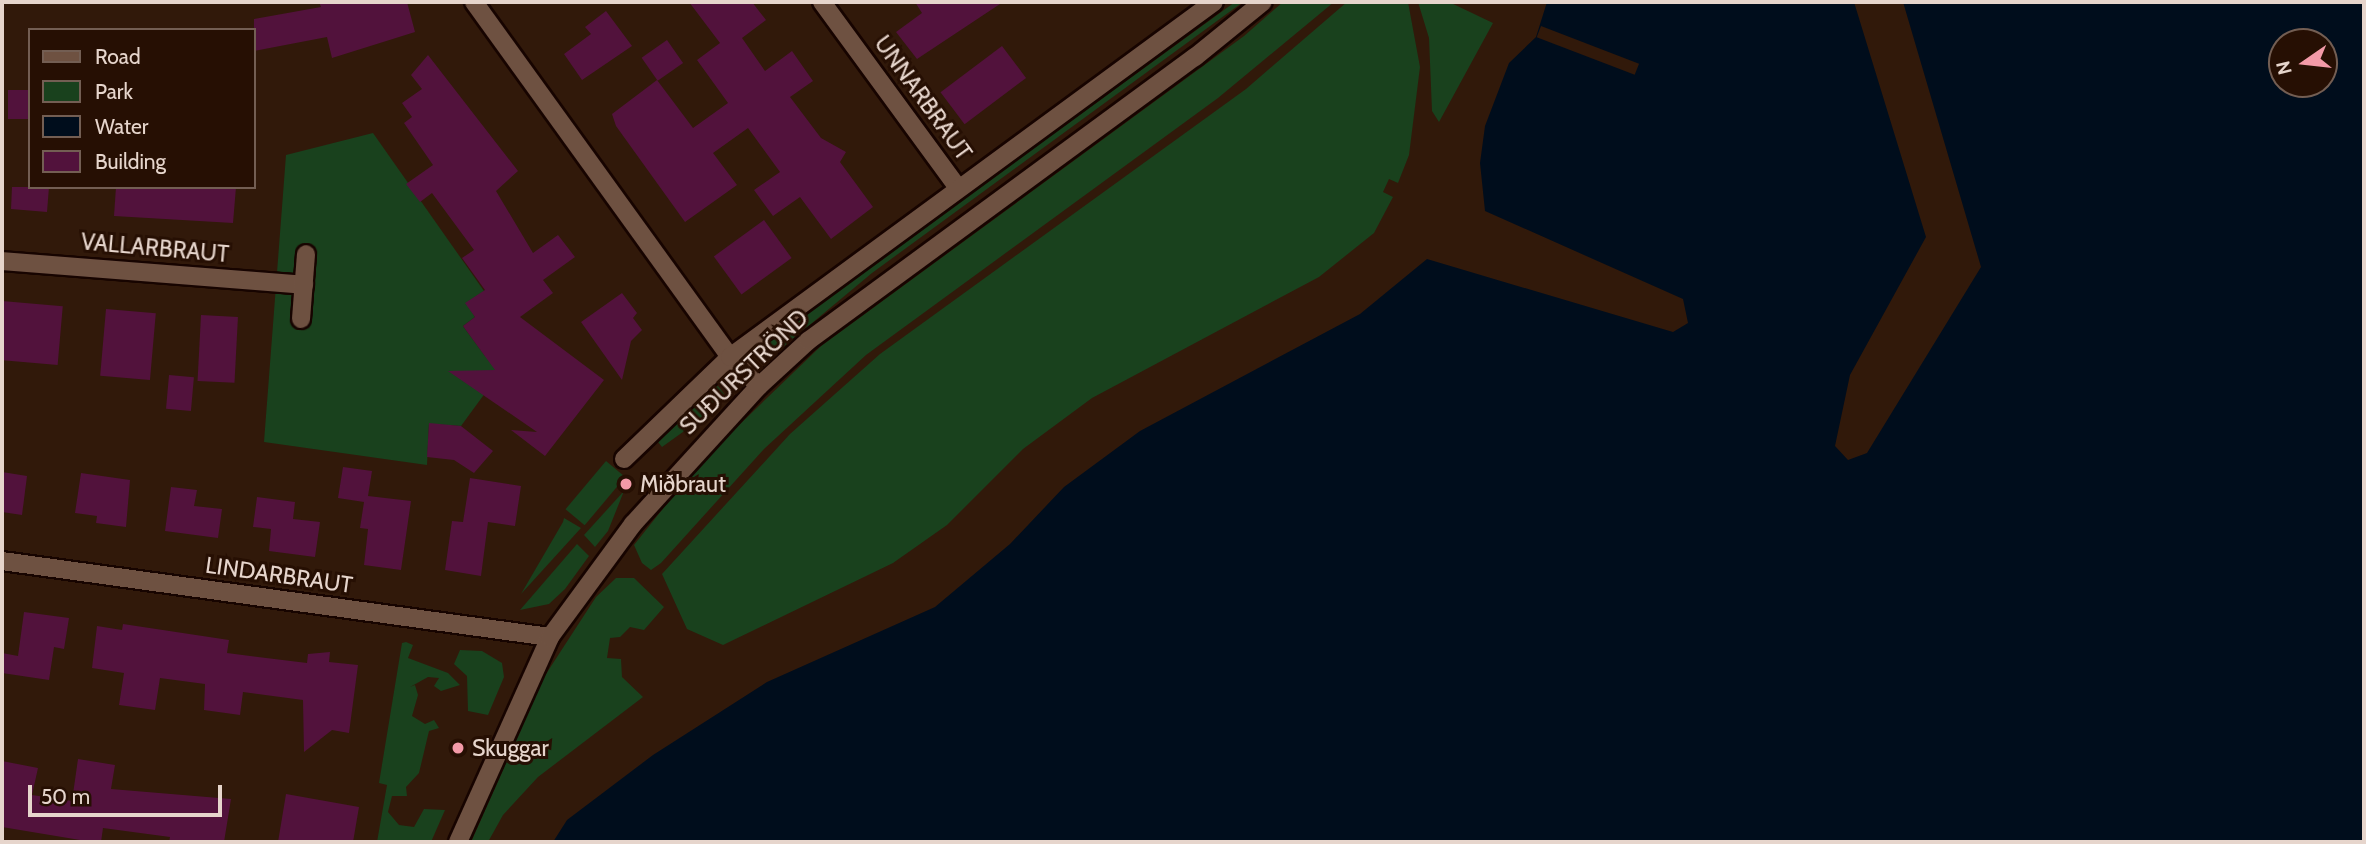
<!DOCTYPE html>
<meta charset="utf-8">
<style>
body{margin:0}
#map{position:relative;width:2366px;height:844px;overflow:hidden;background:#31190a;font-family:Cabin,sans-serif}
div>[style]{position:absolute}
.green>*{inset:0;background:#19411d;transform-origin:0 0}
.water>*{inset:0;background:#000d1c}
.pier>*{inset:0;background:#31190a;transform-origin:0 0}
.building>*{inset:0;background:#52123c;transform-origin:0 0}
.roads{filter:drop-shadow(2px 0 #170400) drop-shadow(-2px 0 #170400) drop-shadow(0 2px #170400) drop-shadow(0 -2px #170400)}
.minor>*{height:18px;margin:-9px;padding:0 9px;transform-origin:9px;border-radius:9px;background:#6e5141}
.dots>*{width:19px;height:19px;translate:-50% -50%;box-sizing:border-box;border:4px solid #260f03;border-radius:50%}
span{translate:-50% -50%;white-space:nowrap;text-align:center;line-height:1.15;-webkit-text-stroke:6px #260f03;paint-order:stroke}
.street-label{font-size:23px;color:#e6d5cc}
.poi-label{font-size:23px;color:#e6d5cc}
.left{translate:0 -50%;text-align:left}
.frame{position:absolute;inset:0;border:4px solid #e6d5cc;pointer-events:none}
.legend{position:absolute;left:28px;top:28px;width:228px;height:161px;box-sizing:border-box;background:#260f03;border:2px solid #735e53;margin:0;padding:9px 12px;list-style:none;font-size:21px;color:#e6d5cc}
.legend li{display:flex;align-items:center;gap:14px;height:35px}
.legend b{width:35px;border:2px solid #735e53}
.north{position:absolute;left:2268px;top:28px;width:70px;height:70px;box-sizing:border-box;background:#260f03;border:2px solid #735e53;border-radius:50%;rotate:256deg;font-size:19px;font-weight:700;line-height:28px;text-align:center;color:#e6d5cc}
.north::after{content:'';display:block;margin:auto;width:24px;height:32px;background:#f39aa8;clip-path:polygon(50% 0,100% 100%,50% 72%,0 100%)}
.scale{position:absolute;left:28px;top:785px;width:194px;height:32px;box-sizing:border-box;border:4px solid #e6d5cc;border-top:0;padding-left:9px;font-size:21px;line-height:24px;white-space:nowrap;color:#e6d5cc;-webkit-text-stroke:5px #260f03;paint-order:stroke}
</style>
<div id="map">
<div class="green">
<i style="clip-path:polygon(1235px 2px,1243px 2px,872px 273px,769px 359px,759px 358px,758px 348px)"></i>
<i style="clip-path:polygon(1283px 2px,1334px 2px,1218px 98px,866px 355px,764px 449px,661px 563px,651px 570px,642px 563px,634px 545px,673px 496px,713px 450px,821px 346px,1244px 36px)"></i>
<i style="clip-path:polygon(1347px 2px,1408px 2px,1420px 67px,1409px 155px,1398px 183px,1389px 179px,1383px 192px,1393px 197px,1374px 233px,1319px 277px,1092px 398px,1023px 449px,947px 525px,893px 563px,723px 645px,687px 629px,662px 574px,790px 434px,880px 354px,1246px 89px)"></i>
<i style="clip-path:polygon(1418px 2px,1449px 2px,1493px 23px,1439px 122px,1432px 111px,1429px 38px)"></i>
<i style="clip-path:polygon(373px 133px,484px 291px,466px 303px,475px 317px,463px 326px,485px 356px,517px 336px,518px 348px,461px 426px,429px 424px,427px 465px,264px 442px,286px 155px)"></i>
<i style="clip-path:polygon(718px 386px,725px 395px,715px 409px,662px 447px,658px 442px,710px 389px)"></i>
<i style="left:606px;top:461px;width:25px;height:63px;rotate:40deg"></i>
<i style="clip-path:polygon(624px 491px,608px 531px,595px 547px,584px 535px)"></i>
<i style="clip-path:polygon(564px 518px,581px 528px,521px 594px,563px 522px)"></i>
<i style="clip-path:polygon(577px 544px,589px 556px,565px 589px,549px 604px,520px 610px)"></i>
<i style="clip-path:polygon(616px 578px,634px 578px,664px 607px,644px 630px,630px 627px,620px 637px,610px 638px,607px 658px,621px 659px,622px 677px,643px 697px,538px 777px,503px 815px,488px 842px,471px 842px,544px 677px,596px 597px)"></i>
<i style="clip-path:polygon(406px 642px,413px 645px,408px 658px,448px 673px,460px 685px,441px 691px,434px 686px,439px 678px,428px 677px,410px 687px,415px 685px,418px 695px,412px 716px,425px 724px,434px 720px,439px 728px,429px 731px,419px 773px,406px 787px,407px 796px,392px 796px,388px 812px,399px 825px,414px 827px,424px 809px,445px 810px,431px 842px,377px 842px,387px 785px,379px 783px,402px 643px)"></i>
<i style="clip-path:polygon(460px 650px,482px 651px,502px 663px,504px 677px,488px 715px,468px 711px,467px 676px,454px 664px)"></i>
</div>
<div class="water">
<i style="clip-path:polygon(evenodd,1547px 2px,1854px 2px,1926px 237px,1850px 375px,1835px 446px,1848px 460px,1867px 453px,1981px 267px,1903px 2px,2364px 2px,2364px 842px,553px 842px,567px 820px,653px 755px,767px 682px,935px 607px,1010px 544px,1064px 487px,1140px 431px,1360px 314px,1427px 259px,1673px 332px,1688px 323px,1683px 299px,1485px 211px,1480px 163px,1485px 126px,1509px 63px,1536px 37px,1547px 2px,2282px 42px,2324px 42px,2324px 84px,2282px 84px,2282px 42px)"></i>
</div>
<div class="pier">
<i style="left:1541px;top:26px;width:105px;height:12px;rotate:21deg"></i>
</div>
<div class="building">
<i style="clip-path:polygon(319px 2px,407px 2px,415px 32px,332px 58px,327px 37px,254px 51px,254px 19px,321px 7px)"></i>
<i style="clip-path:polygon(689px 2px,752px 2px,766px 20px,742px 38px,765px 71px,792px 51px,813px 81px,790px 97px,821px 138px,846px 152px,840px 162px,873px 207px,831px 239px,800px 197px,773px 216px,754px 190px,780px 172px,748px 128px,713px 153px,737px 185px,685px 222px,616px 126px,612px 114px,657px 80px,693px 128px,728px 103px,697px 60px,720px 43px)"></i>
<i style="clip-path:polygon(915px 2px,1003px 2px,917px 59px,896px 32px,922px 13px)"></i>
<i style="clip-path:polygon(606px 11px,632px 46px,582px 80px,564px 54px,591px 34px,585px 27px)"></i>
<i style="left:667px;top:40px;width:28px;height:31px;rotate:55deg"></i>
<i style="left:1002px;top:46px;width:40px;height:77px;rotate:53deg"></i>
<i style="clip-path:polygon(428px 55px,518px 171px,496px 191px,533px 253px,558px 235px,575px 257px,543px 280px,553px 293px,520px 317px,604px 380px,545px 456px,511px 430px,537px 432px,448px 371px,495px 370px,463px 326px,475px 317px,465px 303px,485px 290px,462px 258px,474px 250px,432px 193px,420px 202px,406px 184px,433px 165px,404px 123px,412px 117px,402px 103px,422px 89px,411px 75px)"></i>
<i style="left:8px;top:90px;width:22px;height:29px"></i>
<i style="clip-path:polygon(12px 187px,49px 187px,47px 212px,11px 209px)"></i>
<i style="clip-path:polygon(116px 187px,236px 187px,233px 223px,114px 216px)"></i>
<i style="left:764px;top:220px;width:47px;height:62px;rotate:54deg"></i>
<i style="clip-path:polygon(622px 293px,637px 313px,633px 318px,642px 330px,631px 341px,622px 380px,581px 322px)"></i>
<i style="left:2px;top:301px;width:61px;height:59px;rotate:5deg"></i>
<i style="left:106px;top:309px;width:50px;height:67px;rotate:5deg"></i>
<i style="left:201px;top:315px;width:37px;height:66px;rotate:3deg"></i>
<i style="left:169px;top:375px;width:25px;height:34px;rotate:5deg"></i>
<i style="clip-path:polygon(429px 423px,461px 426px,493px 451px,474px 473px,454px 460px,427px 457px)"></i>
<i style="clip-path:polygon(343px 467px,372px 471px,368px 496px,411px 501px,401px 570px,364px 565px,368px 529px,360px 528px,364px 502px,338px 498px)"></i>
<i style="clip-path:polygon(2px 472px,27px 476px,22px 515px,2px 512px)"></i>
<i style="clip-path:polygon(81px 473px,130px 480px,126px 527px,96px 523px,97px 516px,75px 513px)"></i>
<i style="clip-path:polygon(470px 478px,521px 486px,515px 526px,488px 522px,481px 576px,445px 570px,452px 521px,463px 522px)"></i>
<i style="clip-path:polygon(171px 487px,197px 490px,194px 506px,222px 509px,218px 538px,165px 531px)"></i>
<i style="clip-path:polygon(257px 497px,295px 502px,293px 519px,320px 522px,315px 557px,269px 551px,271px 529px,253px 527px)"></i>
<i style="clip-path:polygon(24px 612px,69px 618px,64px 649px,54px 647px,49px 680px,2px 673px,2px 653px,18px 656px)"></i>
<i style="clip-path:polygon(123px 624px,229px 640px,227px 653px,307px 663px,308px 654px,330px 652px,329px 662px,358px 665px,349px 733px,332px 730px,304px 752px,303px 700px,243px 692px,240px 715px,204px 710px,205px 684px,160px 678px,155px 710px,119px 705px,124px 673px,92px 668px,97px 626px,122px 630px)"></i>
<i style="clip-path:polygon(78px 759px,115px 765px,111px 789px,231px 799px,224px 842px,169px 842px,170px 837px,103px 828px,101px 842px,92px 842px,2px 827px,2px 761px,38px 768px,32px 795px,72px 801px)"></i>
<i style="clip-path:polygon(286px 794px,359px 807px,353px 842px,278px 842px)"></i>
</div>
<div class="roads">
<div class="minor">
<i style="left:474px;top:2px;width:438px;rotate:54.2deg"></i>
<i style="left:730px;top:357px;width:41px;rotate:45deg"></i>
<i style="left:822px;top:2px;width:230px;rotate:53.8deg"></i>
<i style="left:2px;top:261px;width:303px;rotate:4.5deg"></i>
<i style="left:301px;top:319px;width:65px;rotate:-85.6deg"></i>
<i style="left:624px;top:459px;width:147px;rotate:-43.9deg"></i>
<i style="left:730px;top:357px;width:600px;rotate:-36.26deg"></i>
<i style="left:2px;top:561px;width:553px;rotate:7.9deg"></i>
<i style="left:458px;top:842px;width:225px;rotate:-65.8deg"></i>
<i style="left:550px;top:637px;width:140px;rotate:-53.7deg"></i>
<i style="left:633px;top:524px;width:187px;rotate:-47.6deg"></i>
<i style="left:759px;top:386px;width:67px;rotate:-42.6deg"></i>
<i style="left:808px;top:341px;width:480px;rotate:-36.3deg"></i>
<i style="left:1195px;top:57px;width:87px;rotate:-39deg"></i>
</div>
</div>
<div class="dots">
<i style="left:626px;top:484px;background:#f39aa8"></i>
<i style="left:458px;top:748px;background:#f39aa8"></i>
</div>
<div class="street-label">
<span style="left:923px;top:98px;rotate:54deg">UNNARBRAUT</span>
<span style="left:155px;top:248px;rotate:5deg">VALLARBRAUT</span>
<span style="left:744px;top:372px;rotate:-44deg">SUÐURSTRÖND</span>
<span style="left:279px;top:575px;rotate:8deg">LINDARBRAUT</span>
</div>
<div class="poi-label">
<span class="left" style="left:640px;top:484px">Miðbraut</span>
<span class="left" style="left:472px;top:748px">Skuggar</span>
</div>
<div class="frame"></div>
<ul class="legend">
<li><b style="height:9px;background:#6e5141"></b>Road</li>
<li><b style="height:19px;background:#19411d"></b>Park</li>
<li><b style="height:19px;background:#000d1c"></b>Water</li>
<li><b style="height:19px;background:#52123c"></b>Building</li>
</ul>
<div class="north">N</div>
<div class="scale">50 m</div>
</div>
